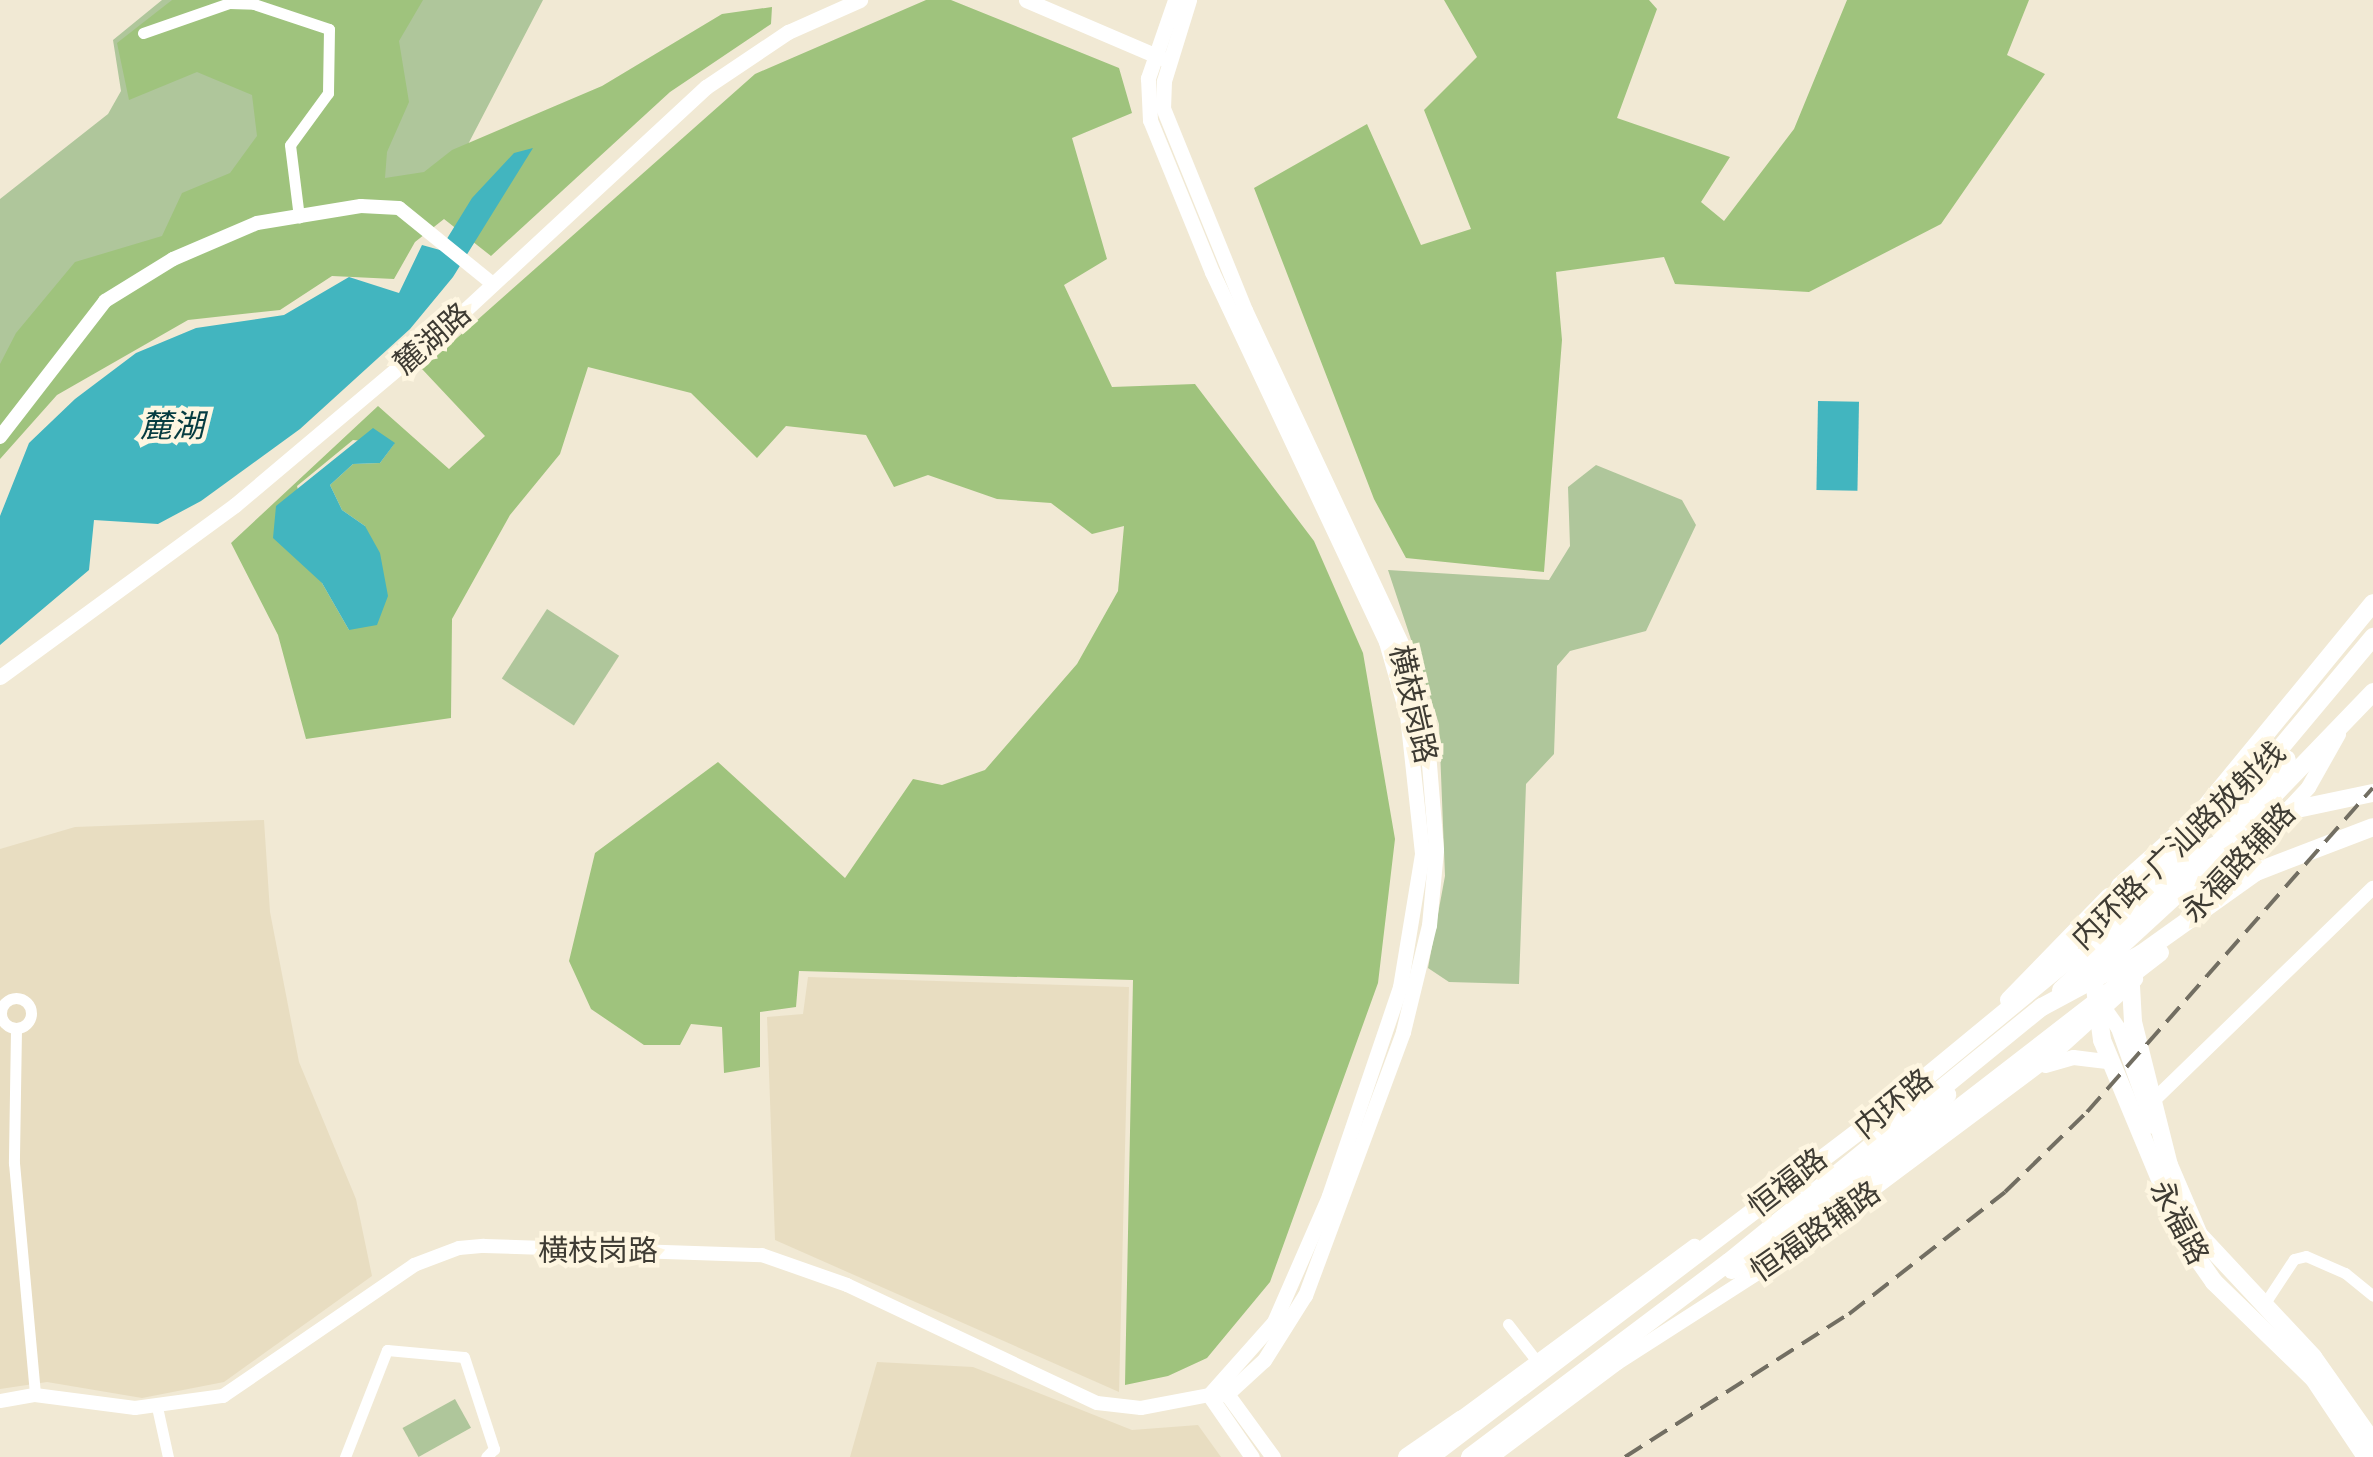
<!DOCTYPE html>
<meta charset="utf-8">
<style>
body{margin:0}
#map{position:relative;width:2373px;height:1457px;overflow:hidden;background:#f1e9d4;font-family:Manrope,"Noto Sans SC",sans-serif}
div>[style]{position:absolute}
.built>*{inset:0;background:#e8ddc1}
.green>*{inset:0;background:#afc69b;transform-origin:0 0}
.forest>*{inset:0;background:#9fc37d}
.water>*{inset:0;background:#42b5bf;transform-origin:0 0}
.minor>*{height:11px;margin:-5.5px;padding:0 5.5px;transform-origin:5.5px;border-radius:5.5px;background:#fff}
.minor>.ring{margin:-5.5px;padding:0;box-sizing:content-box;background:none;border:11px solid #fff;border-radius:50%}
.tertiary>*{height:14px;margin:-7px;padding:0 7px;transform-origin:7px;border-radius:7px;background:#fff}
.secondary>*{height:15px;margin:-7.5px;padding:0 7.5px;transform-origin:7.5px;border-radius:7.5px;background:#fff}
.primary>*{height:18px;margin:-9px;padding:0 9px;transform-origin:9px;border-radius:9px;background:#fff}
.trunk>*{height:18px;margin:-9px;padding:0 9px;transform-origin:9px;border-radius:9px;background:#fff}
.rail>*{height:4px;margin-top:-2px;transform-origin:0;background:repeating-linear-gradient(90deg,#726e62 0 20px,transparent 0 30px)}
span{translate:-50% -50%;white-space:nowrap;text-align:center;line-height:1.15;-webkit-text-stroke:9px #fef6e1;paint-order:stroke}
.street-label{font-size:30px;color:#3e3b33}
.water-label{font-size:32px;color:#063c41;font-style:italic}
</style>
<div id="map">
<div class="built">
<i style="clip-path:polygon(264px 820px,270px 912px,299px 1062px,356px 1199px,372px 1276px,224px 1382px,142px 1398px,47px 1382px,0 1389px,0 849px,75px 827px)"></i>
<i style="clip-path:polygon(808px 977px,1129px 987px,1119px 1392px,775px 1240px,767px 1017px,803px 1014px)"></i>
<i style="clip-path:polygon(877px 1362px,973px 1367px,1132px 1430px,1198px 1425px,1221px 1457px,850px 1457px)"></i>
</div>
<div class="green">
<i style="clip-path:polygon(162px 0,543px 0,450px 179px,266px 212px,0 426px,0 199px,108px 114px,121px 91px,113px 40px)"></i>
<i style="clip-path:polygon(1596px 465px,1682px 500px,1696px 525px,1646px 631px,1570px 651px,1557px 666px,1554px 754px,1526px 784px,1519px 984px,1449px 982px,1428px 968px,1445px 876px,1439px 724px,1388px 570px,1549px 580px,1570px 546px,1568px 487px)"></i>
<i style="left:547px;top:609px;width:86px;height:83px;rotate:33deg"></i>
<i style="left:455px;top:1399px;width:33px;height:60px;rotate:61deg"></i>
</div>
<div class="forest">
<i style="clip-path:polygon(172px 0,423px 0,399px 41px,409px 102px,387px 152px,385px 178px,424px 172px,452px 150px,602px 86px,722px 14px,772px 7px,771px 24px,670px 92px,491px 256px,444px 219px,415px 242px,394px 279px,332px 276px,280px 310px,188px 320px,57px 395px,0 459px,0 364px,16px 333px,75px 262px,162px 236px,182px 193px,230px 173px,257px 136px,252px 95px,197px 72px,129px 100px,117px 43px)"></i>
<i style="clip-path:polygon(evenodd,926px 0,951px 0,1119px 68px,1132px 113px,1072px 138px,1107px 259px,1064px 285px,1112px 387px,1195px 384px,1314px 541px,1363px 653px,1395px 839px,1378px 983px,1270px 1282px,1207px 1358px,1168px 1376px,1125px 1385px,1133px 980px,799px 971px,796px 1007px,760px 1012px,760px 1067px,724px 1073px,722px 1027px,691px 1024px,680px 1045px,644px 1045px,591px 1009px,569px 961px,595px 853px,718px 762px,845px 878px,913px 779px,942px 785px,985px 770px,1077px 664px,1118px 591px,1124px 526px,1092px 534px,1051px 503px,997px 499px,928px 475px,894px 487px,866px 435px,786px 426px,757px 458px,691px 393px,588px 367px,560px 454px,510px 515px,452px 619px,451px 718px,306px 739px,278px 635px,231px 543px,378px 406px,449px 469px,485px 436px,422px 369px,755px 74px,926px 0,353px 440px,394px 444px,380px 463px,353px 464px,330px 485px,342px 510px,365px 526px,349px 630px,322px 583px,297px 486px,353px 440px)"></i>
<i style="clip-path:polygon(1444px 0,1649px 0,1657px 9px,1617px 118px,1730px 157px,1701px 202px,1724px 221px,1794px 129px,1847px 0,2029px 0,2007px 55px,2045px 74px,1941px 224px,1809px 292px,1675px 284px,1664px 257px,1556px 272px,1562px 340px,1544px 572px,1406px 558px,1374px 499px,1254px 188px,1367px 124px,1421px 245px,1471px 229px,1424px 110px,1477px 57px)"></i>
</div>
<div class="water">
<i style="clip-path:polygon(533px 148px,453px 277px,410px 329px,300px 429px,201px 501px,158px 524px,94px 520px,89px 570px,0 645px,0 516px,29px 443px,75px 399px,136px 353px,196px 328px,284px 315px,349px 277px,399px 293px,422px 245px,440px 250px,472px 198px,514px 153px)"></i>
<i style="left:1818px;top:401px;width:41px;height:89px;rotate:1deg"></i>
<i style="clip-path:polygon(373px 428px,395px 443px,380px 463px,353px 464px,330px 485px,342px 510px,365px 526px,380px 553px,388px 596px,377px 625px,349px 630px,322px 583px,273px 538px,276px 506px)"></i>
</div>
<div class="minor">
<i style="left:143px;top:33px;width:91px;rotate:-19.2deg"></i>
<i style="left:229px;top:3px;width:25px;rotate:2deg"></i>
<i style="left:254px;top:4px;width:79px;rotate:18.4deg"></i>
<i style="left:329px;top:29px;width:64px;rotate:90.9deg"></i>
<i style="left:328px;top:93px;width:64px;rotate:126.2deg"></i>
<i style="left:290px;top:145px;width:73px;rotate:82.9deg"></i>
<i class="ring" style="left:1px;top:998px;width:19px;height:19px"></i>
<i style="left:16px;top:1029px;width:134px;rotate:90.9deg"></i>
<i style="left:14px;top:1163px;width:233px;rotate:84.8deg"></i>
<i style="left:2263px;top:1306px;width:56px;rotate:-56.6deg"></i>
<i style="left:2294px;top:1259px;width:12px;rotate:-14deg"></i>
<i style="left:2306px;top:1256px;width:43px;rotate:23.6deg"></i>
<i style="left:2345px;top:1273px;width:36px;rotate:39deg"></i>
<i style="left:1508px;top:1324px;width:56px;rotate:52.3deg"></i>
<i style="left:157px;top:1407px;width:51px;rotate:77.6deg"></i>
<i style="left:345px;top:1457px;width:115px;rotate:-68.6deg"></i>
<i style="left:387px;top:1350px;width:77px;rotate:5.2deg"></i>
<i style="left:464px;top:1357px;width:97px;rotate:71.9deg"></i>
<i style="left:494px;top:1449px;width:11px;rotate:135deg"></i>
</div>
<div class="tertiary">
<i style="left:0;top:437px;width:172px;rotate:-52.3deg"></i>
<i style="left:105px;top:301px;width:80px;rotate:-31.7deg"></i>
<i style="left:173px;top:259px;width:91px;rotate:-23.2deg"></i>
<i style="left:257px;top:223px;width:105px;rotate:-9.3deg"></i>
<i style="left:361px;top:206px;width:38px;rotate:3deg"></i>
<i style="left:399px;top:208px;width:121px;rotate:39deg"></i>
<i style="left:2156px;top:1098px;width:302px;rotate:-44.1deg"></i>
<i style="left:0;top:1401px;width:36px;rotate:-10deg"></i>
<i style="left:35px;top:1395px;width:101px;rotate:7.4deg"></i>
<i style="left:135px;top:1408px;width:89px;rotate:-7.8deg"></i>
<i style="left:223px;top:1396px;width:232px;rotate:-34.4deg"></i>
<i style="left:414px;top:1265px;width:48px;rotate:-20.7deg"></i>
<i style="left:459px;top:1248px;width:25px;rotate:-5deg"></i>
<i style="left:484px;top:1246px;width:278px;rotate:1.9deg"></i>
<i style="left:762px;top:1255px;width:90px;rotate:19.4deg"></i>
<i style="left:847px;top:1285px;width:276px;rotate:25.3deg"></i>
<i style="left:1097px;top:1403px;width:44px;rotate:6.5deg"></i>
<i style="left:1141px;top:1408px;width:69px;rotate:-10.8deg"></i>
</div>
<div class="secondary">
<i style="left:1026px;top:0;width:147px;rotate:23.2deg"></i>
<i style="left:1175px;top:0;width:83px;rotate:109.1deg"></i>
<i style="left:1148px;top:78px;width:42px;rotate:87.3deg"></i>
<i style="left:1150px;top:120px;width:164px;rotate:67.8deg"></i>
<i style="left:1212px;top:272px;width:409px;rotate:64.8deg"></i>
<i style="left:1386px;top:642px;width:76px;rotate:74deg"></i>
<i style="left:1407px;top:715px;width:140px;rotate:83.8deg"></i>
<i style="left:1422px;top:854px;width:135px;rotate:99.4deg"></i>
<i style="left:1400px;top:987px;width:221px;rotate:108.8deg"></i>
<i style="left:1329px;top:1196px;width:137px;rotate:113.6deg"></i>
<i style="left:1274px;top:1322px;width:98px;rotate:131.7deg"></i>
<i style="left:1189px;top:0;width:85px;rotate:107.2deg"></i>
<i style="left:1164px;top:81px;width:27px;rotate:92deg"></i>
<i style="left:1163px;top:108px;width:218px;rotate:67.9deg"></i>
<i style="left:1245px;top:310px;width:378px;rotate:64.9deg"></i>
<i style="left:1405px;top:652px;width:103px;rotate:77deg"></i>
<i style="left:1428px;top:752px;width:98px;rotate:85.3deg"></i>
<i style="left:1436px;top:850px;width:75px;rotate:95.3deg"></i>
<i style="left:1429px;top:925px;width:110px;rotate:103.7deg"></i>
<i style="left:1403px;top:1032px;width:281px;rotate:110.4deg"></i>
<i style="left:1305px;top:1295px;width:77px;rotate:122.2deg"></i>
<i style="left:1264px;top:1360px;width:50px;rotate:137.4deg"></i>
<i style="left:1227px;top:1394px;width:18px;rotate:177deg"></i>
<i style="left:0;top:677px;width:291px;rotate:-36.2deg"></i>
<i style="left:235px;top:505px;width:281px;rotate:-40.1deg"></i>
<i style="left:450px;top:324px;width:349px;rotate:-42.8deg"></i>
<i style="left:706px;top:87px;width:99px;rotate:-33.9deg"></i>
<i style="left:788px;top:32px;width:79px;rotate:-24deg"></i>
<i style="left:2188px;top:915px;width:175px;rotate:-46.8deg"></i>
<i style="left:2308px;top:787px;width:61px;rotate:-60.5deg"></i>
<i style="left:2102px;top:1005px;width:28px;rotate:55deg"></i>
<i style="left:2118px;top:1028px;width:104px;rotate:70.3deg"></i>
<i style="left:2045px;top:1065px;width:29px;rotate:-16deg"></i>
<i style="left:2073px;top:1057px;width:38px;rotate:7deg"></i>
<i style="left:1800px;top:1243px;width:312px;rotate:-36.8deg"></i>
<i style="left:2050px;top:1056px;width:115px;rotate:-42.2deg"></i>
<i style="left:1227px;top:1394px;width:78px;rotate:53.9deg"></i>
<i style="left:1209px;top:1395px;width:75px;rotate:55.3deg"></i>
<i style="left:1451px;top:1425px;width:302px;rotate:-36.4deg"></i>
<i style="left:1490px;top:1457px;width:159px;rotate:-36.8deg"></i>
<i style="left:1617px;top:1362px;width:196px;rotate:-32.7deg"></i>
</div>
<div class="primary">
<i style="left:2096px;top:940px;width:59px;rotate:-66deg"></i>
<i style="left:2120px;top:886px;width:106px;rotate:-41.9deg"></i>
<i style="left:2199px;top:815px;width:274px;rotate:-50.6deg"></i>
<i style="left:2092px;top:966px;width:75px;rotate:82.3deg"></i>
<i style="left:2102px;top:1040px;width:219px;rotate:67.4deg"></i>
<i style="left:2186px;top:1242px;width:49px;rotate:55deg"></i>
<i style="left:2214px;top:1282px;width:139px;rotate:44.1deg"></i>
<i style="left:2314px;top:1379px;width:94px;rotate:56.3deg"></i>
<i style="left:2130px;top:968px;width:54px;rotate:86.8deg"></i>
<i style="left:2133px;top:1022px;width:147px;rotate:75.9deg"></i>
<i style="left:2169px;top:1165px;width:76px;rotate:66.8deg"></i>
<i style="left:2199px;top:1235px;width:167px;rotate:46.9deg"></i>
<i style="left:2313px;top:1357px;width:104px;rotate:54.8deg"></i>
<i style="left:2085px;top:979px;width:136px;rotate:-42.6deg"></i>
<i style="left:2185px;top:887px;width:271px;rotate:-46deg"></i>
<i style="left:2009px;top:1000px;width:144px;rotate:-45.8deg"></i>
<i style="left:1805px;top:1213px;width:185px;rotate:-39.7deg"></i>
<i style="left:1751px;top:1264px;width:64px;rotate:-25deg"></i>
</div>
<div class="trunk">
<i style="left:2221px;top:832px;width:98px;rotate:-47.9deg"></i>
<i style="left:2155px;top:873px;width:164px;rotate:-44.5deg"></i>
<i style="left:2272px;top:758px;width:158px;rotate:-50.1deg"></i>
<i style="left:2061px;top:990px;width:159px;rotate:-43.7deg"></i>
<i style="left:1732px;top:1270px;width:140px;rotate:-33.3deg"></i>
<i style="left:1849px;top:1193px;width:393px;rotate:-37.7deg"></i>
<i style="left:1407px;top:1457px;width:67px;rotate:-34.6deg"></i>
<i style="left:1430px;top:1457px;width:565px;rotate:-37.23deg"></i>
<i style="left:1880px;top:1115px;width:401px;rotate:-39.5deg"></i>
<i style="left:2189px;top:860px;width:96px;rotate:-28.7deg"></i>
<i style="left:2273px;top:814px;width:102px;rotate:-11.9deg"></i>
<i style="left:1470px;top:1457px;width:324px;rotate:-37deg"></i>
<i style="left:1729px;top:1262px;width:404px;rotate:-39.2deg"></i>
<i style="left:2042px;top:1007px;width:112px;rotate:-28.2deg"></i>
<i style="left:2141px;top:954px;width:141px;rotate:-35.5deg"></i>
<i style="left:2256px;top:872px;width:125px;rotate:-21deg"></i>
</div>
<div class="rail">
<i style="left:1625px;top:1457px;width:266px;rotate:-32.6deg"></i>
<i style="left:1849px;top:1314px;width:198px;rotate:-38deg"></i>
<i style="left:2005px;top:1192px;width:115px;rotate:-44.3deg"></i>
<i style="left:2087px;top:1112px;width:432px;rotate:-48.6deg"></i>
</div>
<div class="street-label">
<span style="left:432px;top:338px;rotate:-41deg">麓湖路</span>
<span style="left:1414px;top:704px;rotate:77deg">横枝岗路</span>
<span style="left:2178px;top:845px;rotate:-44deg">内环路-广汕路放射线</span>
<span style="left:2238px;top:862px;rotate:-47deg">永福路辅路</span>
<span style="left:1893px;top:1103px;rotate:-39deg">内环路</span>
<span style="left:1787px;top:1182px;rotate:-38deg">恒福路</span>
<span style="left:2180px;top:1222px;rotate:62deg">永福路</span>
<span style="left:1815px;top:1231px;rotate:-35deg">恒福路辅路</span>
<span style="left:598px;top:1250px">横枝岗路</span>
</div>
<div class="water-label">
<span style="left:172px;top:425px">麓湖</span>
</div>
</div>
